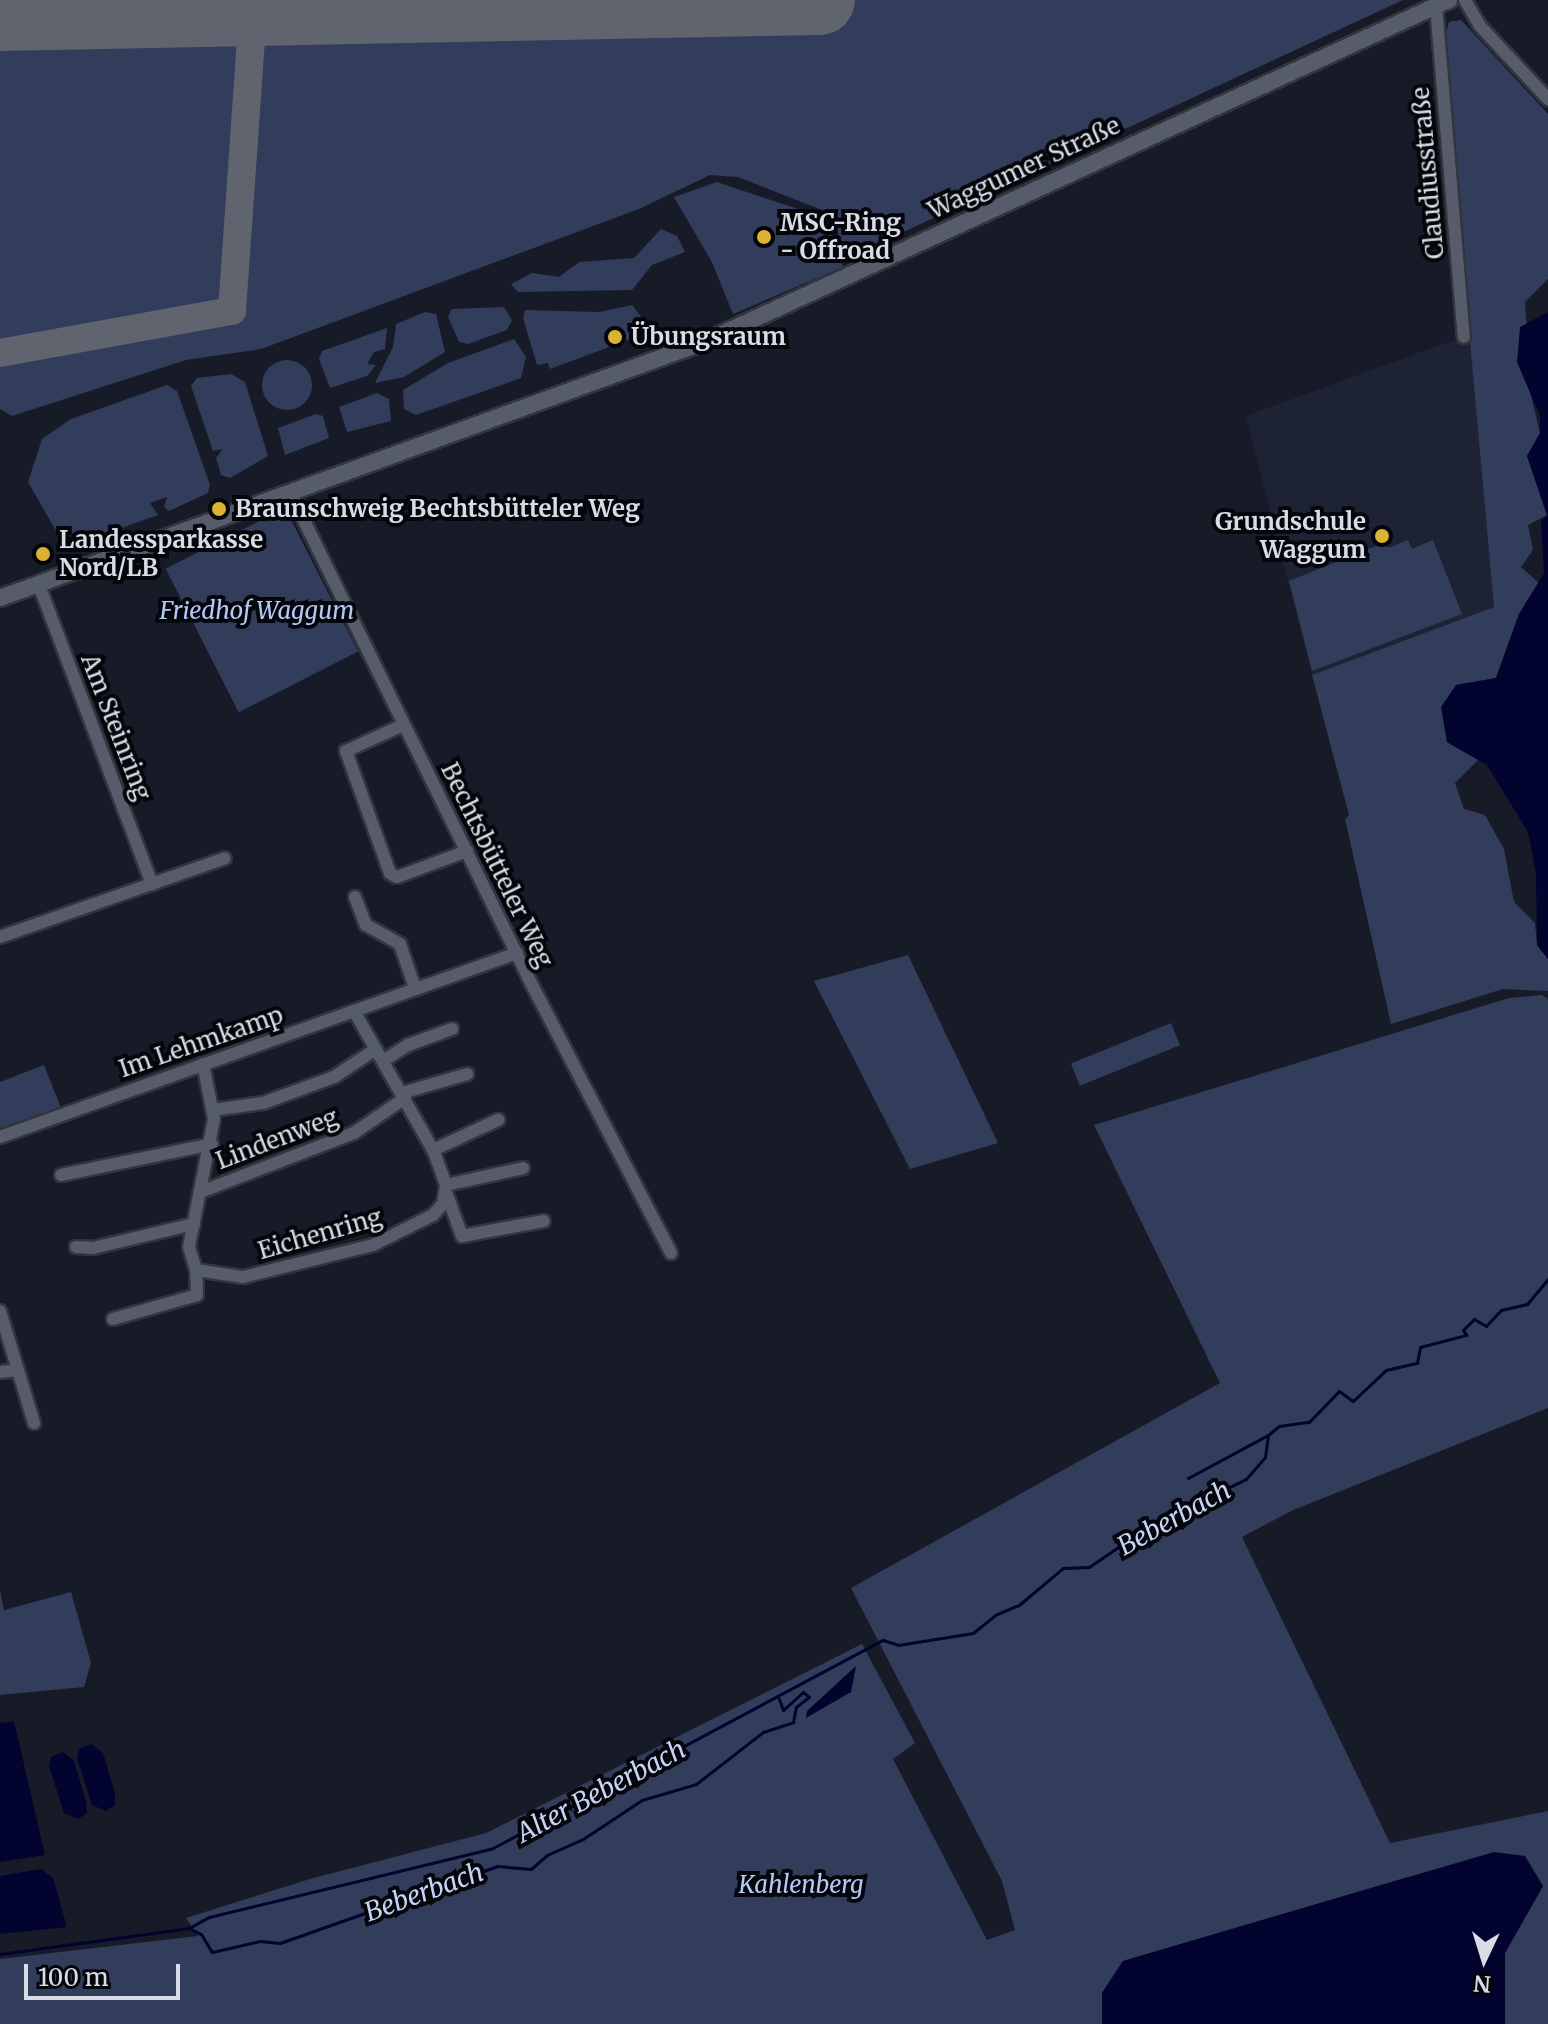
<!DOCTYPE html>
<meta charset="utf-8">
<style>
body{margin:0}
#map{position:relative;width:1548px;height:2024px;overflow:hidden;background:#171b27;font-family:Merriweather,serif}
div>[style]{position:absolute}
.built>*{inset:0;background:#1d2335}
.green>*{inset:0;background:#323d5b;transform-origin:0 0}
.round{border-radius:50%}
.water>*{inset:0;background:#03032f}
.stream>*{height:3px;margin:-1.5px;padding:0 1.5px;transform-origin:1.5px;border-radius:1.5px;background:#03032f}
.taxiway>*{height:28px;margin:-14px;padding:0 14px;transform-origin:14px;border-radius:14px;background:#60646e}
.runway>*{height:70px;margin:-35px;padding:0 35px;transform-origin:35px;border-radius:35px;background:#60646e}
.roads{filter:drop-shadow(2px 0 #33353e) drop-shadow(-2px 0 #33353e) drop-shadow(0 2px #33353e) drop-shadow(0 -2px #33353e)}
.minor>*{height:12px;margin:-6px;padding:0 6px;transform-origin:6px;border-radius:6px;background:#575c6b}
.tertiary>*{height:16px;margin:-8px;padding:0 8px;transform-origin:8px;border-radius:8px;background:#575c6b}
.dots>*{width:22px;height:22px;translate:-50% -50%;box-sizing:border-box;border:4px solid #05060b;border-radius:50%}
span{translate:-50% -50%;white-space:nowrap;text-align:center;line-height:1.15;-webkit-text-stroke:8px #05060b;paint-order:stroke}
.street-label{font-size:24px;color:#d8dce4}
.poi-label{font-size:24px;color:#d8dce4;font-weight:700}
.left{translate:0 -50%;text-align:left}
.right{translate:-100% -50%;text-align:right}
.park-label{font-size:24px;color:#b6c8f8;font-style:italic}
.water-label{font-size:26px;color:#c7d3f4;font-style:italic}
.north{position:absolute;left:1444px;top:1920px;width:80px;height:80px;-webkit-text-stroke:6px #05060b;paint-order:stroke;rotate:184deg;font-size:22px;font-weight:700;line-height:32px;text-align:center;color:#d8dce4}
.north::after{content:'';display:block;margin:auto;width:28px;height:36px;background:#d8dce4;clip-path:polygon(50% 0,100% 100%,50% 72%,0 100%)}
.scale{position:absolute;left:24px;top:1964px;width:156px;height:36px;box-sizing:border-box;border:4px solid #d8dce4;border-top:0;padding-left:10px;font-size:24px;line-height:28px;white-space:nowrap;color:#d8dce4;-webkit-text-stroke:6px #05060b;paint-order:stroke}
</style>
<div id="map">
<div class="built">
<i style="clip-path:polygon(1470px 334px,1494px 607px,1312px 675px,1246px 416px)"></i>
</div>
<div class="green">
<i style="clip-path:polygon(0 0,1403px 0,858px 253px,846px 252px,842px 246px,832px 214px,738px 177px,710px 175px,639px 209px,261px 349px,186px 360px,12px 416px,0 409px)"></i>
<i style="clip-path:polygon(1461px 20px,1548px 114px,1548px 279px,1525px 302px,1531px 395px,1540px 433px,1527px 456px,1547px 515px,1528px 525px,1533px 550px,1521px 567px,1539px 583px,1519px 614px,1496px 678px,1456px 685px,1447px 742px,1478px 760px,1455px 783px,1464px 809px,1485px 815px,1504px 849px,1514px 902px,1535px 923px,1537px 945px,1548px 959px,1548px 991px,1503px 989px,1391px 1024px,1345px 819px,1349px 815px,1312px 675px,1494px 607px,1443px 41px,1449px 22px)"></i>
<i style="clip-path:polygon(717px 182px,825px 218px,843px 267px,733px 314px,712px 262px,674px 197px)"></i>
<i style="clip-path:polygon(661px 229px,677px 236px,685px 252px,652px 265px,632px 290px,518px 292px,511px 284px,532px 273px,559px 277px,579px 262px,634px 258px)"></i>
<i style="clip-path:polygon(632px 305px,652px 331px,550px 369px,548px 363px,537px 365px,523px 318px,525px 310px,599px 312px)"></i>
<i style="clip-path:polygon(504px 307px,512px 320px,507px 330px,468px 344px,459px 342px,448px 317px,452px 309px)"></i>
<i style="clip-path:polygon(425px 312px,436px 314px,445px 352px,404px 377px,375px 383px,393px 347px,396px 324px)"></i>
<i style="clip-path:polygon(387px 328px,385px 349px,374px 352px,367px 364px,376px 365px,367px 376px,330px 388px,319px 359px,322px 351px)"></i>
<i style="clip-path:polygon(514px 339px,526px 357px,521px 378px,416px 415px,404px 409px,403px 390px,448px 363px)"></i>
<i class="round" style="left:262px;top:360px;width:50px;height:50px"></i>
<i style="clip-path:polygon(231px 374px,245px 382px,268px 456px,230px 478px,221px 475px,216px 458px,223px 449px,213px 451px,191px 386px,197px 378px)"></i>
<i style="clip-path:polygon(167px 385px,177px 391px,210px 485px,208px 493px,169px 511px,164px 507px,167px 497px,150px 503px,158px 515px,96px 537px,78px 539px,55px 529px,28px 482px,42px 439px,71px 419px)"></i>
<i style="clip-path:polygon(377px 393px,389px 399px,391px 421px,347px 432px,339px 407px)"></i>
<i style="clip-path:polygon(316px 414px,323px 416px,329px 438px,285px 455px,278px 428px)"></i>
<i style="left:285px;top:508px;width:161px;height:134px;rotate:63deg"></i>
<i style="clip-path:polygon(1408px 540px,1412px 549px,1433px 540px,1462px 614px,1312px 671px,1289px 581px,1386px 542px,1388px 548px)"></i>
<i style="clip-path:polygon(908px 955px,998px 1143px,910px 1169px,814px 981px)"></i>
<i style="clip-path:polygon(1542px 995px,1548px 999px,1548px 1408px,1291px 1511px,1242px 1537px,1390px 1843px,1548px 1811px,1548px 2024px,1505px 2024px,1505px 1953px,1543px 1886px,1408px 1877px,1123px 1961px,1102px 1993px,1102px 2024px,0 2024px,0 1959px,198px 1936px,186px 1918px,310px 1879px,486px 1833px,862px 1644px,915px 1743px,893px 1759px,987px 1940px,1015px 1930px,1002px 1881px,851px 1588px,1220px 1383px,1094px 1125px,1509px 998px)"></i>
<i style="left:1171px;top:1023px;width:24px;height:108px;rotate:68deg"></i>
<i style="clip-path:polygon(44px 1065px,61px 1108px,0 1130px,0 1082px)"></i>
<i style="clip-path:polygon(0 1590px,4px 1610px,71px 1592px,91px 1663px,84px 1687px,0 1695px)"></i>
</div>
<div class="water">
<i style="clip-path:polygon(1548px 312px,1548px 959px,1537px 945px,1536px 874px,1528px 832px,1487px 765px,1447px 742px,1441px 707px,1456px 685px,1496px 678px,1519px 614px,1544px 573px,1541px 521px,1547px 515px,1527px 456px,1540px 433px,1540px 416px,1517px 362px,1520px 327px)"></i>
<i style="clip-path:polygon(856px 1666px,851px 1692px,806px 1718px,807px 1711px)"></i>
<i style="clip-path:polygon(14px 1721px,45px 1855px,0 1862px,0 1723px)"></i>
<i style="clip-path:polygon(91px 1744px,103px 1753px,115px 1793px,115px 1805px,106px 1811px,92px 1805px,77px 1758px,79px 1749px)"></i>
<i style="clip-path:polygon(63px 1752px,74px 1761px,86px 1801px,87px 1813px,78px 1819px,64px 1813px,49px 1766px,51px 1757px)"></i>
<i style="clip-path:polygon(1494px 1852px,1525px 1856px,1543px 1886px,1505px 1953px,1505px 2024px,1102px 2024px,1102px 1993px,1123px 1961px)"></i>
<i style="clip-path:polygon(41px 1869px,53px 1878px,67px 1927px,0 1934px,0 1876px)"></i>
</div>
<div class="stream">
<i style="left:1188px;top:1478px;width:89px;rotate:-28.3deg"></i>
<i style="left:189px;top:1928px;width:23px;rotate:-29deg"></i>
<i style="left:209px;top:1917px;width:290px;rotate:-13.6deg"></i>
<i style="left:491px;top:1849px;width:444px;rotate:-28.1deg"></i>
<i style="left:883px;top:1640px;width:16px;rotate:18deg"></i>
<i style="left:898px;top:1645px;width:76px;rotate:-9.1deg"></i>
<i style="left:973px;top:1633px;width:28px;rotate:-39deg"></i>
<i style="left:995px;top:1615px;width:26px;rotate:-23deg"></i>
<i style="left:1019px;top:1605px;width:57px;rotate:-40.1deg"></i>
<i style="left:1063px;top:1568px;width:26px;rotate:-2deg"></i>
<i style="left:1089px;top:1567px;width:69px;rotate:-34.4deg"></i>
<i style="left:1146px;top:1528px;width:111px;rotate:-26.1deg"></i>
<i style="left:1246px;top:1479px;width:29px;rotate:-49deg"></i>
<i style="left:1265px;top:1457px;width:22px;rotate:-82deg"></i>
<i style="left:1268px;top:1435px;width:14px;rotate:-39deg"></i>
<i style="left:1279px;top:1426px;width:30px;rotate:-8deg"></i>
<i style="left:1309px;top:1422px;width:43px;rotate:-45.9deg"></i>
<i style="left:1339px;top:1391px;width:17px;rotate:36deg"></i>
<i style="left:1353px;top:1401px;width:45px;rotate:-43.2deg"></i>
<i style="left:1386px;top:1370px;width:32px;rotate:-13deg"></i>
<i style="left:1417px;top:1363px;width:16px;rotate:-79deg"></i>
<i style="left:1420px;top:1347px;width:48px;rotate:-14.6deg"></i>
<i style="left:1466px;top:1335px;width:6px;rotate:-121deg"></i>
<i style="left:1463px;top:1330px;width:16px;rotate:-45deg"></i>
<i style="left:1474px;top:1319px;width:14px;rotate:30deg"></i>
<i style="left:1486px;top:1326px;width:22px;rotate:-47deg"></i>
<i style="left:1501px;top:1310px;width:27px;rotate:-13deg"></i>
<i style="left:1527px;top:1304px;width:33px;rotate:-50deg"></i>
<i style="left:0;top:1954px;width:191px;rotate:-7.8deg"></i>
<i style="left:189px;top:1928px;width:13px;rotate:27deg"></i>
<i style="left:201px;top:1934px;width:21px;rotate:59deg"></i>
<i style="left:212px;top:1952px;width:49px;rotate:-12.9deg"></i>
<i style="left:260px;top:1941px;width:20px;rotate:6deg"></i>
<i style="left:280px;top:1943px;width:230px;rotate:-19.5deg"></i>
<i style="left:497px;top:1866px;width:34px;rotate:5deg"></i>
<i style="left:531px;top:1869px;width:21px;rotate:-41deg"></i>
<i style="left:547px;top:1855px;width:39px;rotate:-24deg"></i>
<i style="left:583px;top:1839px;width:71px;rotate:-33.5deg"></i>
<i style="left:642px;top:1800px;width:56px;rotate:-16.5deg"></i>
<i style="left:696px;top:1784px;width:85px;rotate:-37.8deg"></i>
<i style="left:763px;top:1732px;width:32px;rotate:-18deg"></i>
<i style="left:793px;top:1722px;width:15px;rotate:-79deg"></i>
<i style="left:796px;top:1707px;width:16px;rotate:-38deg"></i>
<i style="left:809px;top:1697px;width:8px;rotate:-140deg"></i>
<i style="left:803px;top:1692px;width:27px;rotate:138deg"></i>
<i style="left:783px;top:1710px;width:12px;rotate:-110deg"></i>
</div>
<div class="taxiway">
<i style="left:0;top:353px;width:236px;rotate:-10.3deg"></i>
<i style="left:232px;top:311px;width:301px;rotate:-86deg"></i>
</div>
<div class="runway">
<i style="left:0;top:16px;width:820px;rotate:-1.12deg"></i>
</div>
<div class="roads">
<div class="minor">
<i style="left:1465px;top:0;width:30px;rotate:60deg"></i>
<i style="left:1480px;top:26px;width:100px;rotate:47deg"></i>
<i style="left:1436px;top:6px;width:332px;rotate:85.2deg"></i>
<i style="left:291px;top:494px;width:538px;rotate:63.86deg"></i>
<i style="left:528px;top:977px;width:311px;rotate:62.6deg"></i>
<i style="left:39px;top:585px;width:320px;rotate:69.3deg"></i>
<i style="left:403px;top:725px;width:63px;rotate:155.5deg"></i>
<i style="left:346px;top:751px;width:130px;rotate:70.2deg"></i>
<i style="left:390px;top:873px;width:8px;rotate:30deg"></i>
<i style="left:397px;top:877px;width:75px;rotate:-20.4deg"></i>
<i style="left:355px;top:897px;width:30px;rotate:69deg"></i>
<i style="left:366px;top:925px;width:39px;rotate:29deg"></i>
<i style="left:400px;top:944px;width:46px;rotate:71.2deg"></i>
<i style="left:0;top:937px;width:238px;rotate:-19.3deg"></i>
<i style="left:383px;top:1061px;width:30px;rotate:-33deg"></i>
<i style="left:408px;top:1045px;width:47px;rotate:-20deg"></i>
<i style="left:203px;top:1064px;width:56px;rotate:78.7deg"></i>
<i style="left:214px;top:1119px;width:130px;rotate:101.1deg"></i>
<i style="left:189px;top:1247px;width:24px;rotate:73deg"></i>
<i style="left:196px;top:1270px;width:48px;rotate:8.5deg"></i>
<i style="left:243px;top:1277px;width:134px;rotate:-13.8deg"></i>
<i style="left:373px;top:1245px;width:67px;rotate:-26.6deg"></i>
<i style="left:433px;top:1215px;width:15px;rotate:-48deg"></i>
<i style="left:443px;top:1204px;width:19px;rotate:-81deg"></i>
<i style="left:446px;top:1185px;width:37px;rotate:-110deg"></i>
<i style="left:433px;top:1150px;width:160px;rotate:-119.6deg"></i>
<i style="left:402px;top:1093px;width:68px;rotate:-16.3deg"></i>
<i style="left:213px;top:1110px;width:50px;rotate:-8deg"></i>
<i style="left:263px;top:1103px;width:76px;rotate:-20.1deg"></i>
<i style="left:334px;top:1077px;width:50px;rotate:-33.7deg"></i>
<i style="left:0;top:1137px;width:549px;rotate:-19.59deg"></i>
<i style="left:433px;top:1150px;width:72px;rotate:-24.8deg"></i>
<i style="left:61px;top:1175px;width:154px;rotate:-11.6deg"></i>
<i style="left:446px;top:1185px;width:79px;rotate:-12.4deg"></i>
<i style="left:203px;top:1191px;width:162px;rotate:-21deg"></i>
<i style="left:354px;top:1133px;width:62px;rotate:-34.5deg"></i>
<i style="left:447px;top:1195px;width:44px;rotate:69.9deg"></i>
<i style="left:462px;top:1236px;width:83px;rotate:-10.4deg"></i>
<i style="left:76px;top:1247px;width:17px;rotate:3deg"></i>
<i style="left:93px;top:1248px;width:104px;rotate:-13.4deg"></i>
<i style="left:0;top:1311px;width:117px;rotate:73.1deg"></i>
<i style="left:113px;top:1319px;width:87px;rotate:-15.9deg"></i>
<i style="left:197px;top:1295px;width:25px;rotate:-92deg"></i>
<i style="left:0;top:1372px;width:18px;rotate:-6deg"></i>
</div>
<div class="tertiary">
<i style="left:0;top:598px;width:749px;rotate:-19.98deg"></i>
<i style="left:704px;top:342px;width:820px;rotate:-24.66deg"></i>
</div>
</div>
<div class="dots">
<i style="left:764px;top:237px;background:#dcb233"></i>
<i style="left:615px;top:337px;background:#dcb233"></i>
<i style="left:219px;top:509px;background:#dcb233"></i>
<i style="left:1382px;top:536px;background:#dcb233"></i>
<i style="left:43px;top:554px;background:#dcb233"></i>
</div>
<div class="street-label">
<span style="left:1024px;top:168px;rotate:-25deg">Waggumer Straße</span>
<span style="left:1428px;top:173px;rotate:-95deg">Claudiusstraße</span>
<span style="left:116px;top:727px;rotate:69deg">Am Steinring</span>
<span style="left:497px;top:865px;rotate:64deg">Bechtsbütteler Weg</span>
<span style="left:201px;top:1042px;rotate:-19deg">Im Lehmkamp</span>
<span style="left:277px;top:1139px;rotate:-21deg">Lindenweg</span>
<span style="left:320px;top:1234px;rotate:-16deg">Eichenring</span>
</div>
<div class="poi-label">
<span class="left" style="left:780px;top:237px">MSC-Ring<br>- Offroad</span>
<span class="left" style="left:631px;top:337px">Übungsraum</span>
<span class="left" style="left:235px;top:509px">Braunschweig Bechtsbütteler Weg</span>
<span class="right" style="left:1366px;top:536px">Grundschule<br>Waggum</span>
<span class="left" style="left:59px;top:554px">Landessparkasse<br>Nord/LB</span>
</div>
<div class="park-label">
<span style="left:257px;top:611px">Friedhof Waggum</span>
<span style="left:801px;top:1885px">Kahlenberg</span>
</div>
<div class="water-label">
<span style="left:1174px;top:1518px;rotate:-29deg">Beberbach</span>
<span style="left:601px;top:1791px;rotate:-28deg">Alter Beberbach</span>
<span style="left:424px;top:1892px;rotate:-20deg">Beberbach</span>
</div>
<div class="north">N</div>
<div class="scale">100 m</div>
</div>
